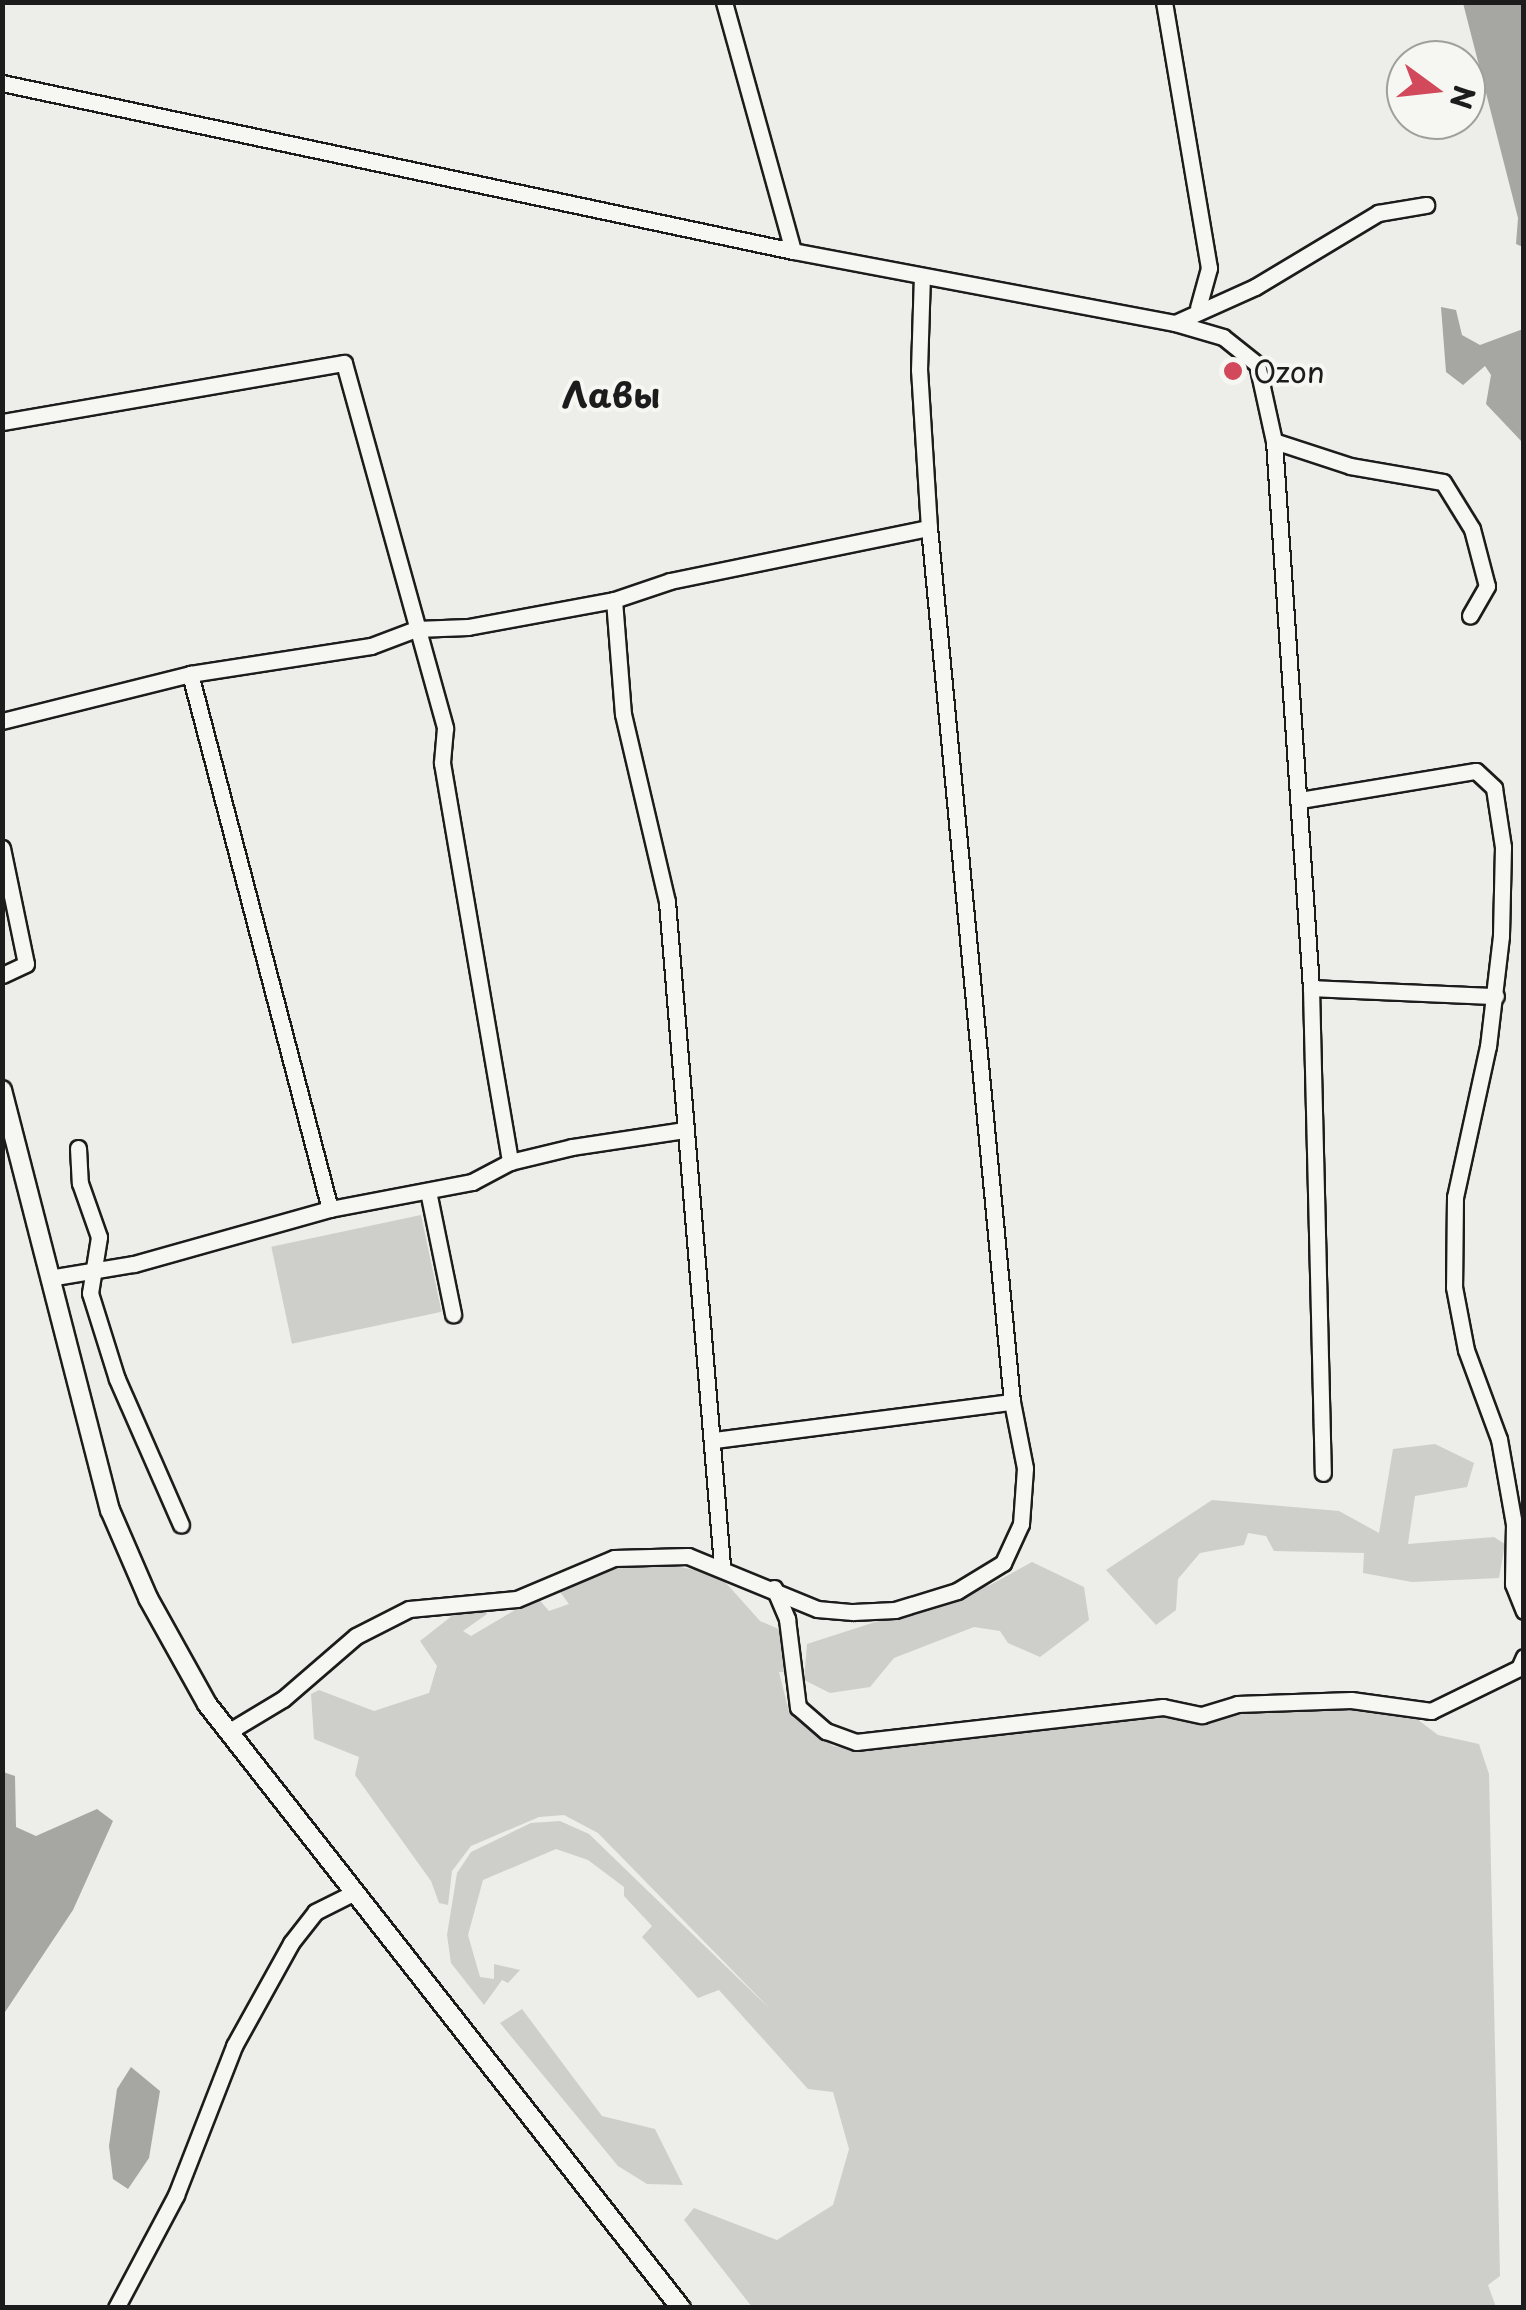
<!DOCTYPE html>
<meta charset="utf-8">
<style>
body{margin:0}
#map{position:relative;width:1526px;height:2310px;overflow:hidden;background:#edede9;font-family:"Playpen Sans",sans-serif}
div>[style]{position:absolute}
.green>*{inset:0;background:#cececb;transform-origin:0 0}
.water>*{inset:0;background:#a6a6a3}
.roads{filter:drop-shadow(2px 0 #1c1c1c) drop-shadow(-2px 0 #1c1c1c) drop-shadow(0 2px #1c1c1c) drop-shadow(0 -2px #1c1c1c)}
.minor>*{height:15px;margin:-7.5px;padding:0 7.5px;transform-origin:7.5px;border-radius:7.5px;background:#f6f6f2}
.major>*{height:18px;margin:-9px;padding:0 9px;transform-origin:9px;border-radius:9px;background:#f6f6f2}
.dots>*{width:28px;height:28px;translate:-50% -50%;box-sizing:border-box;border:5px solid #f6f6f2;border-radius:50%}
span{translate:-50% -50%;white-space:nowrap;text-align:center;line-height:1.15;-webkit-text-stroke:8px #f6f6f2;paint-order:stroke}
.poi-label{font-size:30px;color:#1c1c1c}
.left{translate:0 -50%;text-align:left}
.quarter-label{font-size:35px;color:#1c1c1c;font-weight:700}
.frame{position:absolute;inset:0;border:5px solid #1c1c1c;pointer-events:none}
.north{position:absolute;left:1386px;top:40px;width:100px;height:100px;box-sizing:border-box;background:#f6f6f2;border:2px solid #9f9f9c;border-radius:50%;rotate:105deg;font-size:28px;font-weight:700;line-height:40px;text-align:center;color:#1c1c1c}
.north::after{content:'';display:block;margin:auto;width:35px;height:45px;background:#d1495b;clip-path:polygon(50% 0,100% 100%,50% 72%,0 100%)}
</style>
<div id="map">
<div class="green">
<i style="left:421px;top:1215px;width:99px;height:153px;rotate:78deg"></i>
<i style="clip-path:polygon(1435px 1444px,1474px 1463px,1467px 1487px,1415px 1496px,1408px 1544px,1494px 1537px,1505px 1544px,1499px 1578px,1412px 1582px,1363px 1573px,1364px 1553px,1274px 1551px,1266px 1536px,1248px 1533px,1244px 1545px,1200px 1553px,1178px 1579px,1176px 1610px,1156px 1625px,1106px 1570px,1212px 1500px,1339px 1511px,1379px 1533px,1393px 1449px)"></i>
<i style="clip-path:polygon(641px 1560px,718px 1574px,760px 1621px,781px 1630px,789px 1672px,779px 1672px,789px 1712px,833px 1746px,854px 1750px,1164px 1715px,1203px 1724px,1246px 1713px,1348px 1710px,1417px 1719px,1438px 1735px,1479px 1744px,1489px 1774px,1500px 2276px,1488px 2285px,1496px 2307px,752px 2307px,684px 2220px,694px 2208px,777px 2240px,833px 2205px,849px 2149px,833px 2092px,808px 2089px,719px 1990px,698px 1998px,642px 1937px,652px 1926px,624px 1896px,624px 1887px,588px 1860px,556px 1849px,483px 1880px,468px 1935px,480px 1977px,494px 1979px,494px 1964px,520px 1970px,508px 1983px,502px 1980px,484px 2005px,451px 1963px,447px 1935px,457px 1873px,471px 1852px,531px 1823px,560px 1821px,589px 1834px,772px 2011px,598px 1833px,564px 1815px,539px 1817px,471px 1846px,452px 1871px,448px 1905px,439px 1903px,431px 1881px,355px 1775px,359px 1757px,314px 1739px,311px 1694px,319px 1690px,374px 1711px,429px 1693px,437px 1666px,420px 1641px,462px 1608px,486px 1607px,487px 1614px,463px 1631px,471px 1636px,537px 1597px,549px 1611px,569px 1604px,557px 1588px)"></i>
<i style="clip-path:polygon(1032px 1562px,1084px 1587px,1089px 1620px,1040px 1657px,1008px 1643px,1000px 1631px,974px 1627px,894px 1658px,870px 1687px,830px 1693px,804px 1680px,807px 1644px,990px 1585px)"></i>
<i style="clip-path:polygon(522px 2009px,602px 2116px,655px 2129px,683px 2185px,647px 2184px,618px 2166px,500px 2023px)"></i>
</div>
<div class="water">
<i style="clip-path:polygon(1463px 3px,1523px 3px,1523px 247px,1516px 244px,1518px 218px)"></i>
<i style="clip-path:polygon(1441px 307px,1456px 310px,1462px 335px,1480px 345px,1523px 329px,1523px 443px,1486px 404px,1491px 375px,1485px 366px,1463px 385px,1446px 372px)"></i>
<i style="clip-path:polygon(3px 1772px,15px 1776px,16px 1827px,36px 1836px,97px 1809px,113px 1821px,73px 1910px,3px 2015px)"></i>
<i style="clip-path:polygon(131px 2067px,160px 2091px,149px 2158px,128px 2189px,113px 2179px,109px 2146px,117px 2089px)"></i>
</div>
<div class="roads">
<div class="minor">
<i style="left:724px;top:2px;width:258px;rotate:74.5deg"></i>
<i style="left:1164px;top:2px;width:270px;rotate:80.4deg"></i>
<i style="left:1209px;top:268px;width:41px;rotate:105.4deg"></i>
<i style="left:2px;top:83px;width:809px;rotate:11.99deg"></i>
<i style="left:793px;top:251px;width:389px;rotate:10.7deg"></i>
<i style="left:1175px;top:323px;width:50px;rotate:16.3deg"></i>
<i style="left:1223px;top:337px;width:43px;rotate:38.5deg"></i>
<i style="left:1257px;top:364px;width:79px;rotate:77.6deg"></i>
<i style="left:1274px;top:441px;width:548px;rotate:86.13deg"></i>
<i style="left:1311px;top:988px;width:485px;rotate:88.6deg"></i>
<i style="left:1175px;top:323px;width:88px;rotate:-24.2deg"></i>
<i style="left:1255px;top:287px;width:144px;rotate:-31deg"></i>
<i style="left:1378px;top:213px;width:49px;rotate:-9.5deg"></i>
<i style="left:2px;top:422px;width:347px;rotate:-9.8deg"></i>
<i style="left:344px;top:363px;width:379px;rotate:74.5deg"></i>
<i style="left:445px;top:728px;width:35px;rotate:95deg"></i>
<i style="left:442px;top:763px;width:405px;rotate:80.3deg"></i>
<i style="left:1274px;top:441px;width:80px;rotate:18.2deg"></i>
<i style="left:1350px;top:466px;width:94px;rotate:9.8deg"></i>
<i style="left:1443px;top:482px;width:55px;rotate:58.3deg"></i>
<i style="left:1472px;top:529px;width:59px;rotate:75.3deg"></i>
<i style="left:1487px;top:586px;width:34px;rotate:120deg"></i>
<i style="left:614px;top:600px;width:114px;rotate:85.5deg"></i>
<i style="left:623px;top:714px;width:193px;rotate:76.8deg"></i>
<i style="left:667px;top:902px;width:665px;rotate:85.26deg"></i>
<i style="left:190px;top:674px;width:553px;rotate:75.34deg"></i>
<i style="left:2px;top:721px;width:194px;rotate:-14deg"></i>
<i style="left:190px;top:674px;width:183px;rotate:-8.8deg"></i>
<i style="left:371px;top:646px;width:48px;rotate:-20.7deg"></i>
<i style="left:416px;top:629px;width:52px;rotate:-2.2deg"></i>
<i style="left:468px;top:627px;width:148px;rotate:-10.5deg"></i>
<i style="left:614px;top:600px;width:59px;rotate:-18.7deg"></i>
<i style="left:670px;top:581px;width:264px;rotate:-11.6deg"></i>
<i style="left:1300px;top:800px;width:178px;rotate:-9.4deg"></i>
<i style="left:1476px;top:771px;width:25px;rotate:43deg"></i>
<i style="left:1494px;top:788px;width:60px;rotate:81.3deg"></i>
<i style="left:1503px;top:847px;width:89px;rotate:91.3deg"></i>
<i style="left:1501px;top:936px;width:111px;rotate:96.7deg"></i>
<i style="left:1488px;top:1046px;width:155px;rotate:102.3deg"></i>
<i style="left:1455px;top:1197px;width:90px;rotate:90.6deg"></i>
<i style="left:1454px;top:1287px;width:64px;rotate:79.2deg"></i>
<i style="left:1466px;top:1350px;width:95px;rotate:69.7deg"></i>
<i style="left:1499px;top:1439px;width:86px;rotate:80deg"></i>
<i style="left:1514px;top:1524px;width:60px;rotate:91deg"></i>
<i style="left:1513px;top:1584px;width:29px;rotate:68deg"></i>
<i style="left:2px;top:848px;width:118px;rotate:78.3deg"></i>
<i style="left:26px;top:964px;width:26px;rotate:155deg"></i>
<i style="left:1311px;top:988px;width:185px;rotate:2.5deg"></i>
<i style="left:78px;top:1148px;width:35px;rotate:87deg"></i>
<i style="left:80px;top:1183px;width:57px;rotate:70.6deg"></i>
<i style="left:99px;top:1237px;width:57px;rotate:99.1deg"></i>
<i style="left:90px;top:1293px;width:90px;rotate:72.6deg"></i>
<i style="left:117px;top:1379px;width:159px;rotate:66.3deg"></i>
<i style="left:428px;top:1191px;width:126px;rotate:78.5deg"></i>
<i style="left:49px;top:1278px;width:86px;rotate:-9.4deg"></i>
<i style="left:134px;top:1264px;width:204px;rotate:-15.7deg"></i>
<i style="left:330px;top:1209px;width:145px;rotate:-10.8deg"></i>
<i style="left:472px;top:1182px;width:43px;rotate:-27.8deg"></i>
<i style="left:510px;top:1162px;width:64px;rotate:-13.6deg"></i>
<i style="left:572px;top:1147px;width:113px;rotate:-8.6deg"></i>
<i style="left:714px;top:1440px;width:300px;rotate:-7.3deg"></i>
<i style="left:774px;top:1588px;width:34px;rotate:67deg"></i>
<i style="left:787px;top:1619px;width:89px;rotate:82.9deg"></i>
<i style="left:798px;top:1707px;width:37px;rotate:41deg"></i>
<i style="left:826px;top:1731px;width:32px;rotate:20deg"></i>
<i style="left:856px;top:1742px;width:309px;rotate:-6.5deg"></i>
<i style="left:1163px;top:1707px;width:40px;rotate:12deg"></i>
<i style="left:1202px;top:1715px;width:37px;rotate:-17deg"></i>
<i style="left:1237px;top:1704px;width:114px;rotate:-2deg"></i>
<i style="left:1351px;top:1700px;width:81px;rotate:7.8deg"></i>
<i style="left:1431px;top:1711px;width:98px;rotate:-26deg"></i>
<i style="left:1519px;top:1668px;width:12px;rotate:-66deg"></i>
<i style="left:228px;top:1732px;width:64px;rotate:-31deg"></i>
<i style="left:283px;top:1699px;width:96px;rotate:-40.8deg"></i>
<i style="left:356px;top:1636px;width:59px;rotate:-27deg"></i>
<i style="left:409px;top:1609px;width:108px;rotate:-5.3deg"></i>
<i style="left:517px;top:1599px;width:105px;rotate:-22.9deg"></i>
<i style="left:614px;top:1558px;width:74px;rotate:-1.5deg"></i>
<i style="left:688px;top:1556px;width:139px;rotate:22.3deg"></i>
<i style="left:817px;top:1609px;width:36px;rotate:5deg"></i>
<i style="left:853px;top:1612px;width:42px;rotate:-2.7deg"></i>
<i style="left:895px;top:1610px;width:65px;rotate:-17deg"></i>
<i style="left:957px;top:1591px;width:54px;rotate:-31.3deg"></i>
<i style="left:1003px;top:1563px;width:43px;rotate:-65.2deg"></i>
<i style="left:1021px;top:1524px;width:56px;rotate:-85.9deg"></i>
<i style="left:1025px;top:1468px;width:67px;rotate:-101.1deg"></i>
<i style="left:1012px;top:1402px;width:878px;rotate:-95.42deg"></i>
<i style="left:929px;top:528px;width:158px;rotate:-93.6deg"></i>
<i style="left:919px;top:370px;width:93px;rotate:-88.2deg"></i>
<i style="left:116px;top:2308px;width:128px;rotate:-62deg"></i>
<i style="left:176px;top:2195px;width:160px;rotate:-68.7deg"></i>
<i style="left:234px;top:2046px;width:118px;rotate:-61deg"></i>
<i style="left:291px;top:1943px;width:39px;rotate:-52deg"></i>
<i style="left:315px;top:1912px;width:40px;rotate:-26.6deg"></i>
</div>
<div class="major">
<i style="left:2px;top:1090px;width:434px;rotate:75.6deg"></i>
<i style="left:110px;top:1510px;width:96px;rotate:66.6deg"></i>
<i style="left:148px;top:1598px;width:121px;rotate:60.9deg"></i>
<i style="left:207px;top:1704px;width:768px;rotate:51.88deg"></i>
</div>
</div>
<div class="dots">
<i style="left:1233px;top:371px;background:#d1495b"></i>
</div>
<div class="poi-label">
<span class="left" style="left:1253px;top:371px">Ozon</span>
</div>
<div class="quarter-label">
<span style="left:611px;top:394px">Лавы</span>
</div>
<div class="frame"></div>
<div class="north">N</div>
</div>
